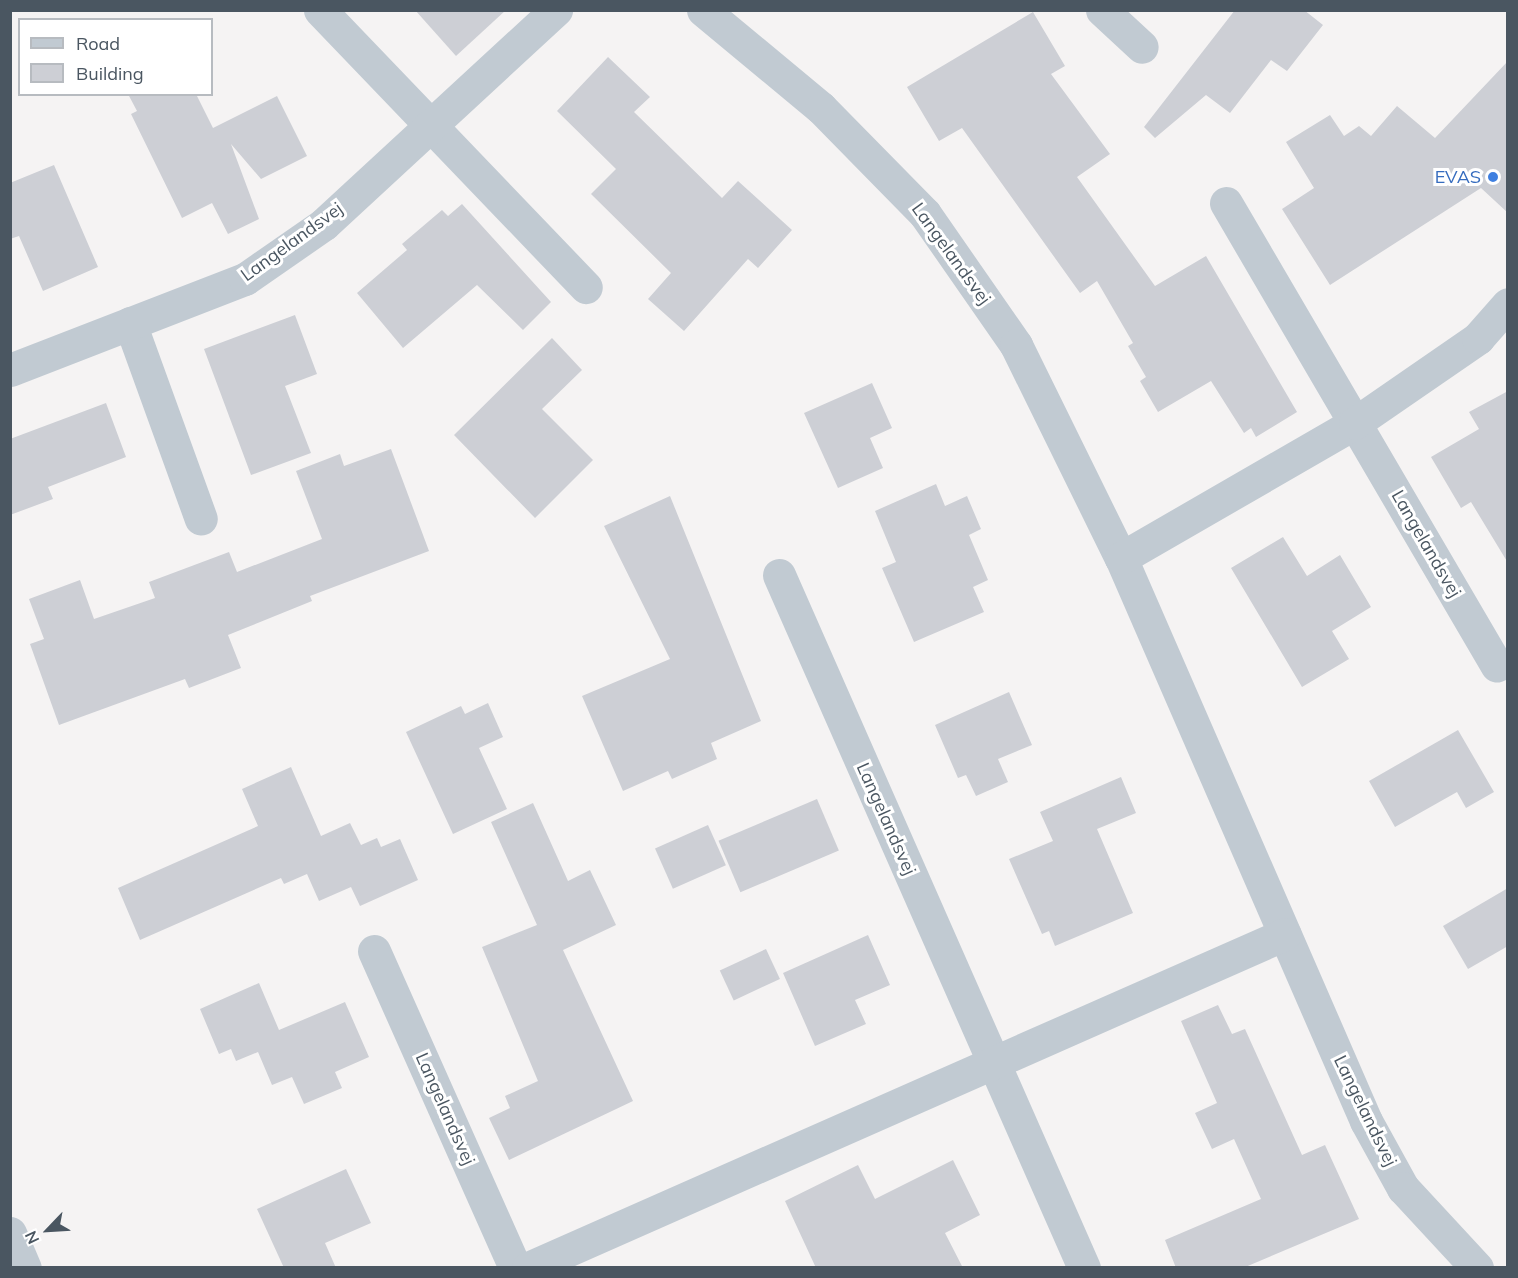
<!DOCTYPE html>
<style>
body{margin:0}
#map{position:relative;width:1518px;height:1278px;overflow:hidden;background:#f5f3f3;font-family:Mulish,sans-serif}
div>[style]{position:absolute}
.building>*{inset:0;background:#cdcfd5;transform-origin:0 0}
.minor>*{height:33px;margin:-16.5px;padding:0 16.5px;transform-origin:16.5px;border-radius:16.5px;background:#c1cad2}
.dots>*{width:16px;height:16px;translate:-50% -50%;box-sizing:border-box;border:3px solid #fff;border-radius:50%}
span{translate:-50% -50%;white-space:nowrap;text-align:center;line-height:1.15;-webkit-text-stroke:6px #fff;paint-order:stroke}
.shop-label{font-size:18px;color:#366cbe}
.right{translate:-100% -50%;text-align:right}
.street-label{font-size:18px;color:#4a5661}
.frame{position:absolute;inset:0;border:12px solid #4a5661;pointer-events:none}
.legend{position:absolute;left:18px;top:18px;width:195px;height:78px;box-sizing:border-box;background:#fff;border:2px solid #b7bbc0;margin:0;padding:8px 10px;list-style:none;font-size:18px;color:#4a5661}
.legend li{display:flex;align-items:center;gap:12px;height:30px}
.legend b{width:30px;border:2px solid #b7bbc0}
.north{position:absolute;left:18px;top:1200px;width:60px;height:60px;-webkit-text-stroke:4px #fff;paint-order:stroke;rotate:245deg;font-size:16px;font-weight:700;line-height:24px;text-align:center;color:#4a5661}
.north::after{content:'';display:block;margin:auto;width:21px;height:27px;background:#4a5661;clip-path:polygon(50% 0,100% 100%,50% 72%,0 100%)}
</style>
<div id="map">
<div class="building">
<i style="clip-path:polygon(415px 10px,506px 10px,456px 56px)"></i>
<i style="clip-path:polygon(1235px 10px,1304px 10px,1323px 25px,1287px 71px,1271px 60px,1230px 113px,1206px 95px,1155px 138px,1144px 127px)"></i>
<i style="clip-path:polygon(1033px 12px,1065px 66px,1051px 74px,1110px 154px,1077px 177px,1155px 286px,1206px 256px,1297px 412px,1256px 437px,1251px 428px,1244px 433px,1211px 381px,1158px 412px,1140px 381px,1146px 377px,1128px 346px,1133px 343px,1097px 281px,1080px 293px,962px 128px,939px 141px,907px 87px)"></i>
<i style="clip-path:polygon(608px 57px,650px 97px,634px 112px,722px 198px,738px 181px,792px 230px,758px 268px,748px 259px,684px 331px,648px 299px,671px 273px,591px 194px,616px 169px,557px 111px)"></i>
<i style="clip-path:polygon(1508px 61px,1508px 213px,1481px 188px,1330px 285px,1282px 209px,1314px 188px,1286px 142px,1330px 115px,1344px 136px,1359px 126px,1371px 136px,1397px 106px,1435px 138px)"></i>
<i style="clip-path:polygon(128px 94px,196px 94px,213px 128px,277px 96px,307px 156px,261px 179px,231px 144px,259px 219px,228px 234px,212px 203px,182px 218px,131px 114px,137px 111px)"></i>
<i style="clip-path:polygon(54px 165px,98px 267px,43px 291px,19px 236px,10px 239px,10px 183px)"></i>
<i style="clip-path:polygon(462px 204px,551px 302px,523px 330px,477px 285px,403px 348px,357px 293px,407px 250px,402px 244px,442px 210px,448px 216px)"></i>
<i style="clip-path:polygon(295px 315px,317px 374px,285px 386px,311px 453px,251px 475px,204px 349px)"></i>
<i style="clip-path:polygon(552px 338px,582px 370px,542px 409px,593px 460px,535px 518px,454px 435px)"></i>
<i style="clip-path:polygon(872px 383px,892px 428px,870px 438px,883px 468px,838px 488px,804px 413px)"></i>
<i style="clip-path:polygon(1508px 391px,1508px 563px,1471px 502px,1461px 508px,1431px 457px,1479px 429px,1469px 412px)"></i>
<i style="clip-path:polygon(106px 403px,126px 457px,48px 487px,53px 499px,10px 515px,10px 439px)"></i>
<i style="clip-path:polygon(391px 449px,429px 551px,310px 596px,312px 601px,228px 635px,241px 668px,189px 688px,185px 679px,59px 725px,30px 644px,44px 639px,29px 599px,80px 580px,94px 619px,155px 598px,149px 582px,229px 552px,237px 572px,322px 539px,296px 471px,340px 454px,344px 466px)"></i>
<i style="clip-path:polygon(936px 484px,945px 506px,967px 496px,981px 529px,969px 535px,988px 580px,973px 587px,984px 612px,914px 642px,882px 568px,896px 562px,875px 511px)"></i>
<i style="clip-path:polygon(670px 496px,761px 721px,711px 743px,717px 759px,672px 779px,668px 771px,623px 791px,582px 696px,670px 659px,604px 526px)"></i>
<i style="clip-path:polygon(1283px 537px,1307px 576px,1340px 555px,1371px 607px,1332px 631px,1349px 659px,1302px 687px,1231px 568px)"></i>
<i style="clip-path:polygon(1009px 692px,1032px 745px,998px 759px,1008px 782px,976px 796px,966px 775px,958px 778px,935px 725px)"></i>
<i style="clip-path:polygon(488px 703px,503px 737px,479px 748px,507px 809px,453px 834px,406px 732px,461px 706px,465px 714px)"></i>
<i style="clip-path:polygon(1458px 730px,1494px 792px,1466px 808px,1457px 792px,1395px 827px,1369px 781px)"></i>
<i style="clip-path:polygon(291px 767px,321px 836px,350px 823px,361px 845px,377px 838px,381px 847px,400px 839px,418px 880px,360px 906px,351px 887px,319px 901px,307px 874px,284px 884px,281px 878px,140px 940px,118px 888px,258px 826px,242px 789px)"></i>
<i style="clip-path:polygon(1121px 777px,1136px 813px,1097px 829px,1133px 913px,1055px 946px,1049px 931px,1042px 934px,1009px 859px,1053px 841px,1040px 812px)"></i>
<i style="left:817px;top:799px;width:56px;height:107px;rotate:67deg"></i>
<i style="clip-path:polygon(533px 803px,568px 881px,590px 870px,616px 925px,563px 950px,633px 1101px,509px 1160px,489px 1118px,510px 1108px,505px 1096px,538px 1081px,482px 947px,537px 925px,491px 822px)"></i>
<i style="left:708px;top:825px;width:44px;height:58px;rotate:66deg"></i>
<i style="clip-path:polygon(1508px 888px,1508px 946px,1468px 969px,1443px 926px)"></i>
<i style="clip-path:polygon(868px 935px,890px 985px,855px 1000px,866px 1024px,815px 1046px,783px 973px)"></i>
<i style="left:766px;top:949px;width:33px;height:51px;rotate:65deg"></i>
<i style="clip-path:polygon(259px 983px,279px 1030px,345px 1002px,369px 1057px,335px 1072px,342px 1088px,304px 1104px,292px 1077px,272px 1085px,258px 1052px,236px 1061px,231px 1049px,219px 1054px,200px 1009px)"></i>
<i style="clip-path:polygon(1218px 1005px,1232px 1034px,1245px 1029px,1302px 1155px,1325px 1145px,1359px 1219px,1243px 1268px,1176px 1268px,1165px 1240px,1261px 1199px,1234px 1139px,1212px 1149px,1195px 1113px,1217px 1103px,1181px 1021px)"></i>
<i style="clip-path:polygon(953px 1160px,980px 1215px,945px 1233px,963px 1268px,816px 1268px,785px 1201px,858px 1165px,875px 1199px)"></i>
<i style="clip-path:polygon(346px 1169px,371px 1223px,325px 1243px,336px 1268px,284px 1268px,257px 1209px)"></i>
</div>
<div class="minor">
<i style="left:320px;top:10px;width:384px;rotate:46.2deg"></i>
<i style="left:703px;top:10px;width:153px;rotate:39.7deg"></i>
<i style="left:821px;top:108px;width:148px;rotate:45.5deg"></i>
<i style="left:925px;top:214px;width:160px;rotate:55.2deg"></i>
<i style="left:1016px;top:345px;width:237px;rotate:63.8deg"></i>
<i style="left:1121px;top:558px;width:614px;rotate:66.48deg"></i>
<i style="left:1366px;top:1121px;width:77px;rotate:61.1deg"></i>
<i style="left:1403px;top:1188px;width:109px;rotate:47.2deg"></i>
<i style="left:1102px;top:10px;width:54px;rotate:42.8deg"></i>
<i style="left:1226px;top:203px;width:536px;rotate:59.66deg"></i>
<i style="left:130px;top:323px;width:208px;rotate:70.1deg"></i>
<i style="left:10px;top:370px;width:252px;rotate:-21.2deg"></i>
<i style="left:245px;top:279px;width:96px;rotate:-34.8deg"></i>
<i style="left:324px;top:224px;width:316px;rotate:-42.7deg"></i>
<i style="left:1121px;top:558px;width:270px;rotate:-30deg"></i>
<i style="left:1355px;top:423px;width:150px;rotate:-34.6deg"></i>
<i style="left:1478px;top:338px;width:45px;rotate:-48.6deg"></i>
<i style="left:779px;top:575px;width:757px;rotate:66.24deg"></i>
<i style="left:374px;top:951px;width:347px;rotate:66deg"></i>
<i style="left:10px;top:1233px;width:38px;rotate:67deg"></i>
<i style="left:528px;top:1268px;width:827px;rotate:-23.81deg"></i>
</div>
<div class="dots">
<i style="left:1493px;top:177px;background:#3f7fe0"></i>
</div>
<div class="shop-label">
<span class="right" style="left:1481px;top:177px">EVAS</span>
</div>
<div class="street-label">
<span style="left:292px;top:242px;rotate:-36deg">Langelandsvej</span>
<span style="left:951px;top:254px;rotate:54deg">Langelandsvej</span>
<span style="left:1426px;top:544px;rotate:60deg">Langelandsvej</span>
<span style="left:886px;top:819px;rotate:66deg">Langelandsvej</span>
<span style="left:445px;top:1109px;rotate:66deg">Langelandsvej</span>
<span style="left:1365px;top:1111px;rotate:64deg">Langelandsvej</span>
</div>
<div class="frame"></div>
<ul class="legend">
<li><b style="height:8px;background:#c1cad2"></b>Road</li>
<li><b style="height:16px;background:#cdcfd5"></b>Building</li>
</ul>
<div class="north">N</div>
</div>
